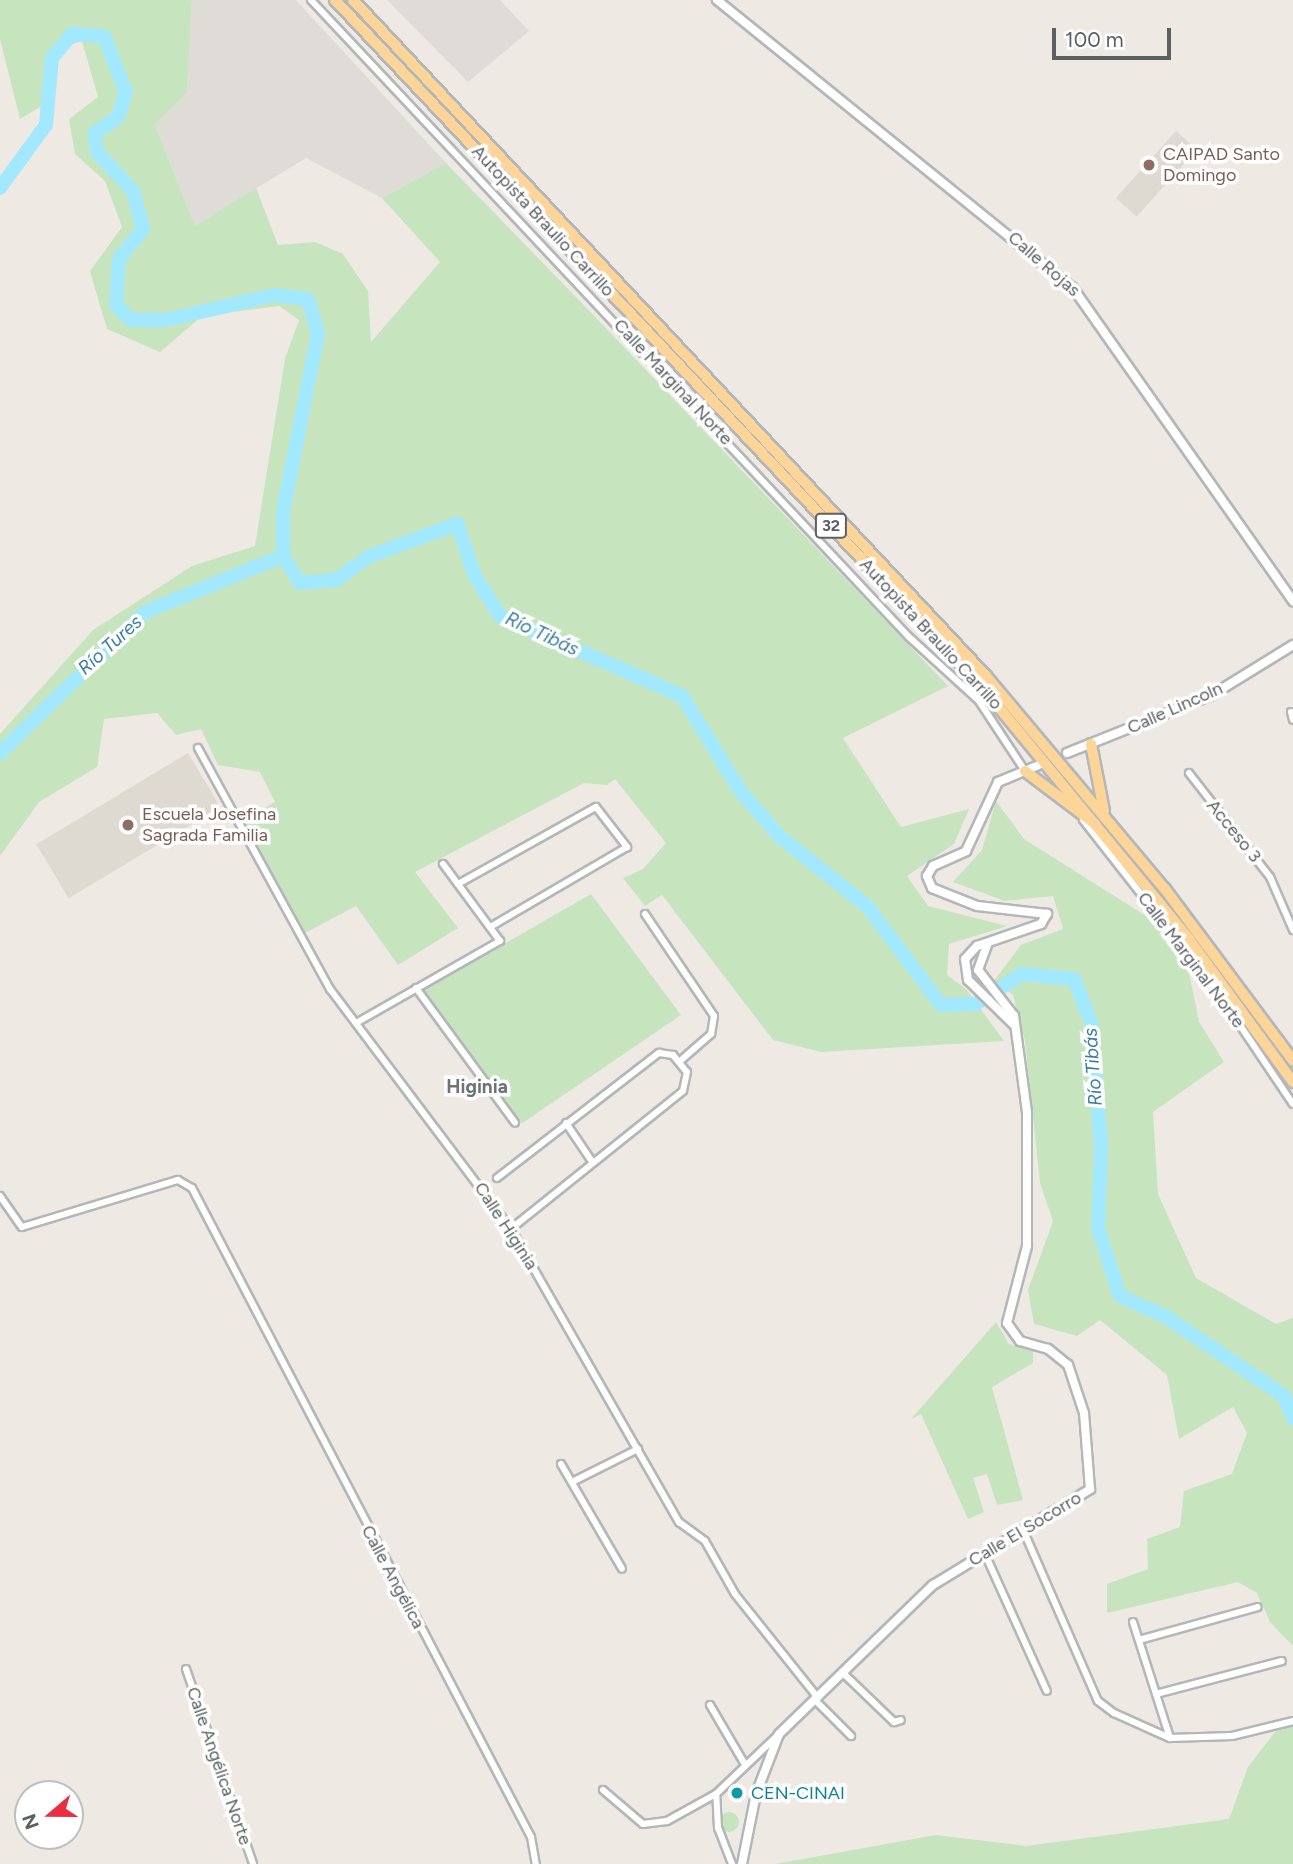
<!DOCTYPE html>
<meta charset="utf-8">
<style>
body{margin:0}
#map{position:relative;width:1293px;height:1864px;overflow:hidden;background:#eee9e3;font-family:Figtree,sans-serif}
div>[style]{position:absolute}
.industrial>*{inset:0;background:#dfdbd7}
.education>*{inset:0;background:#ded9d1;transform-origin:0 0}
.green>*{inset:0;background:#c6e5bf}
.round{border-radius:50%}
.river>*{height:14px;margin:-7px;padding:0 7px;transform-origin:7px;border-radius:7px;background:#a2e8ff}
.roads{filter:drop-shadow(2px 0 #b3b7ba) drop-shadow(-2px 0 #b3b7ba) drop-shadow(0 2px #b3b7ba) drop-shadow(0 -2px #b3b7ba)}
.minor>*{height:6px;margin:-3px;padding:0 3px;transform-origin:3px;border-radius:3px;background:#fff}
.tertiary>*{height:8px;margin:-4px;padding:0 4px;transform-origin:4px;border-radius:4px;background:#fff}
.trunk>*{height:10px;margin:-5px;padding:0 5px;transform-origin:5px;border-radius:5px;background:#fed599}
.dots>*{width:19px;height:19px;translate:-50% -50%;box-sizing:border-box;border:4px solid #fff;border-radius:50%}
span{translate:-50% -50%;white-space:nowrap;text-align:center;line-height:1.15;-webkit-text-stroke:7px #fff;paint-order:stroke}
.shield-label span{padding:2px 5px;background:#fff;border:2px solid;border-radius:5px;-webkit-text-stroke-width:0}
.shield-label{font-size:16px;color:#5b6063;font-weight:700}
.education-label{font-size:18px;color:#785e54}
.left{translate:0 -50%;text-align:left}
.street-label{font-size:18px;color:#5b6063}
.culture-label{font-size:18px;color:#0d838f}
.water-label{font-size:19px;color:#3a7e9f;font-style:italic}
.neighbourhood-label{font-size:19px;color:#6c7275;font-weight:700}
.north{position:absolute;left:14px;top:1780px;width:70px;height:70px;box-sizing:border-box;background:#fff;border:2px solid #bdbfc1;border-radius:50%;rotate:250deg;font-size:19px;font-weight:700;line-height:28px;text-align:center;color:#5b6063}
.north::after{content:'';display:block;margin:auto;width:24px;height:32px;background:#e92e42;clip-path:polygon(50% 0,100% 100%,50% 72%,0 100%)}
.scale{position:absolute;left:1052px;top:28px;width:119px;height:32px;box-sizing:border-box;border:4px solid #5b6063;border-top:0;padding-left:9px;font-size:21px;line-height:24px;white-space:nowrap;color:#5b6063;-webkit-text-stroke:5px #fff;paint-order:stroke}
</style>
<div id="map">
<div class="industrial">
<i style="clip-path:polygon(192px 0,296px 0,446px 163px,382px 198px,306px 158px,195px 226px,155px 125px,187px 92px)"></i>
<i style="clip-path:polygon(387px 0,500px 0,529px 31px,468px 82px)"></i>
</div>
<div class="education">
<i style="left:1176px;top:131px;width:28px;height:90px;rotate:42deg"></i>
<i style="left:188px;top:753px;width:63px;height:177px;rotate:59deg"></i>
</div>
<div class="green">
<i style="clip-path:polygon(0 0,192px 0,187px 92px,155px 125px,195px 226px,256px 188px,278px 245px,315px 242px,343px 254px,368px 291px,371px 342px,440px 262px,382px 198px,446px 163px,601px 323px,948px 686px,843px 738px,901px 827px,969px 809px,954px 844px,907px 876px,928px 906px,1007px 926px,949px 944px,947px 975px,966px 989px,1004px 1041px,821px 1052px,773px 1040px,662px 895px,645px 906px,623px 878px,643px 869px,666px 843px,615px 779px,607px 785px,584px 783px,415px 872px,458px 928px,398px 965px,356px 906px,305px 933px,243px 822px,275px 802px,260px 772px,218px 765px,201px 729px,176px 735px,157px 713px,104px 719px,97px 767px,39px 802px,0 856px,0 734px,93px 630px,192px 566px,255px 546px,285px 359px,299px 320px,279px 306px,202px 316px,160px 352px,107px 329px,90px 271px,122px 227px,105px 181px,75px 154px,69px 119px,98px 97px,82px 41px,49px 52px,42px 106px,20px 119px,0 39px)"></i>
<i style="clip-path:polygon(996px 801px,1024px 839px,1151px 919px,1189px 972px,1199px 1022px,1224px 1062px,1153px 1112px,1158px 1194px,1196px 1278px,1276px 1324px,1293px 1318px,1293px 1646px,1270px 1622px,1257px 1593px,1238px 1582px,1107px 1613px,1107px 1584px,1148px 1569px,1147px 1539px,1180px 1527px,1184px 1491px,1232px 1474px,1247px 1433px,1233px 1407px,1179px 1439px,1167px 1375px,1100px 1320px,1077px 1336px,1034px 1324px,1028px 1290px,1053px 1221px,1040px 1183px,1025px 1041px,1013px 995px,994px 981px,1021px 945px,1063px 929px,1053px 896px,1005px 901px,953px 882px,982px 850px)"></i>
<i style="clip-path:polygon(591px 894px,681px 1015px,521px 1124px,422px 991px)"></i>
<i style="clip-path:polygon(996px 1322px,1009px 1344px,1033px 1350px,1033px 1363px,992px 1387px,1023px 1500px,997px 1505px,987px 1474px,973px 1478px,984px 1512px,968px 1519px,921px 1414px,911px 1419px)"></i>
<i style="clip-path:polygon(1293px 1720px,1293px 1864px,775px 1864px,936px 1835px,1026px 1846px,1229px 1819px,1248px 1767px,1282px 1723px)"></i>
<i class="round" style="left:719px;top:1812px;width:20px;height:20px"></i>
</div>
<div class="river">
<i style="left:0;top:188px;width:78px;rotate:-53.9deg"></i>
<i style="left:46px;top:125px;width:67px;rotate:-84.9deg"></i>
<i style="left:52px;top:58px;width:31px;rotate:-50deg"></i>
<i style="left:72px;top:34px;width:32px;rotate:4deg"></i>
<i style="left:104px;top:36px;width:60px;rotate:68.6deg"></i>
<i style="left:126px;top:92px;width:26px;rotate:108deg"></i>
<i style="left:118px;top:117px;width:28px;rotate:145deg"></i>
<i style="left:95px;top:133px;width:19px;rotate:84deg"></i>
<i style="left:97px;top:152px;width:53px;rotate:47.3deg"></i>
<i style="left:133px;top:191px;width:39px;rotate:75deg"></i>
<i style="left:143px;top:229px;width:38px;rotate:129deg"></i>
<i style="left:119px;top:259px;width:46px;rotate:93.7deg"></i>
<i style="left:116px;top:305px;width:21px;rotate:45deg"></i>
<i style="left:131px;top:320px;width:35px"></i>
<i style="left:166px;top:320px;width:111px;rotate:-13deg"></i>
<i style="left:274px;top:295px;width:34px;rotate:7deg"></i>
<i style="left:308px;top:299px;width:35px;rotate:74deg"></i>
<i style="left:318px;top:333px;width:182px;rotate:101.1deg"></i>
<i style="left:283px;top:512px;width:44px;rotate:90deg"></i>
<i style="left:283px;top:556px;width:32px;rotate:58deg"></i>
<i style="left:300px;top:583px;width:36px;rotate:-5deg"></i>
<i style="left:336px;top:580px;width:42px;rotate:-35.2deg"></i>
<i style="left:370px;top:556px;width:93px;rotate:-20.2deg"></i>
<i style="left:457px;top:524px;width:55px;rotate:70.9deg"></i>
<i style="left:475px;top:576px;width:47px;rotate:58deg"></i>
<i style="left:500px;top:616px;width:199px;rotate:23.7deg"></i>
<i style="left:682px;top:696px;width:113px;rotate:58.4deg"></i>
<i style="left:741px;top:792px;width:58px;rotate:49.2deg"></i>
<i style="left:779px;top:836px;width:112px;rotate:38.5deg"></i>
<i style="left:867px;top:906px;width:124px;rotate:53.2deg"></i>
<i style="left:941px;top:1005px;width:35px;rotate:-2deg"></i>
<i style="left:976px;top:1004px;width:55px;rotate:-33.1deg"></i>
<i style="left:1022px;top:974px;width:52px;rotate:5.5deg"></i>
<i style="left:1074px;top:979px;width:46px;rotate:68.4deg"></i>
<i style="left:1091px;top:1022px;width:125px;rotate:85.4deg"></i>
<i style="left:1101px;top:1147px;width:81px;rotate:92.1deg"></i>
<i style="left:1098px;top:1228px;width:71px;rotate:72.1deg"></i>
<i style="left:1120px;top:1296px;width:51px;rotate:24.5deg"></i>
<i style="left:1166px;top:1317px;width:142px;rotate:33.8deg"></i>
<i style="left:1284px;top:1396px;width:24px;rotate:68deg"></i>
<i style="left:0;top:753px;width:202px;rotate:-44.2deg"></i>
<i style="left:145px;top:612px;width:149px;rotate:-22.1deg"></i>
</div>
<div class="roads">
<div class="minor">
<i style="left:311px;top:0;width:874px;rotate:46.81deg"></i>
<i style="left:909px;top:637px;width:95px;rotate:42.4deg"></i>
<i style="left:979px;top:701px;width:84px;rotate:56.7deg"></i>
<i style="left:1291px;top:712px;width:8px;rotate:76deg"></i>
<i style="left:198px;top:748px;width:275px;rotate:61.3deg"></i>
<i style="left:330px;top:989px;width:301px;rotate:53deg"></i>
<i style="left:511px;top:1229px;width:338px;rotate:60.2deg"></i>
<i style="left:679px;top:1522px;width:32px;rotate:36deg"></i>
<i style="left:705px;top:1541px;width:61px;rotate:60.5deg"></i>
<i style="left:735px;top:1594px;width:133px;rotate:51.4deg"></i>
<i style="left:1189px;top:773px;width:132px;rotate:52.1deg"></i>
<i style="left:1270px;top:877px;width:58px;rotate:66.5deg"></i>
<i style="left:1083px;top:820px;width:217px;rotate:51.9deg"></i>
<i style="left:1217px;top:991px;width:136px;rotate:56.1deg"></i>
<i style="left:458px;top:884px;width:158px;rotate:-29.2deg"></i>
<i style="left:596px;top:807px;width:51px;rotate:52.2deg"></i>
<i style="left:627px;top:847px;width:159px;rotate:149.7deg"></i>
<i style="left:645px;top:914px;width:123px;rotate:55.9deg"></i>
<i style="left:714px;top:1016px;width:18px;rotate:99deg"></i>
<i style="left:711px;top:1034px;width:41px;rotate:138.9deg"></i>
<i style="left:416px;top:988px;width:167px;rotate:53.7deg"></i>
<i style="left:356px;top:1023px;width:166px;rotate:-29.7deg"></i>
<i style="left:500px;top:941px;width:96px;rotate:-126.5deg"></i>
<i style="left:566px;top:1123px;width:48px;rotate:56deg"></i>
<i style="left:497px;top:1178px;width:205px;rotate:-37.7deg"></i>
<i style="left:659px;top:1053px;width:14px;rotate:8deg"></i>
<i style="left:673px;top:1055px;width:22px;rotate:51deg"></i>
<i style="left:687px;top:1072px;width:19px;rotate:102deg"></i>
<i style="left:683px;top:1091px;width:221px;rotate:141.3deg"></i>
<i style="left:0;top:1196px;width:38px;rotate:55deg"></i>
<i style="left:22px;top:1227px;width:163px;rotate:-16.8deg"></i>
<i style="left:178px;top:1180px;width:16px;rotate:30deg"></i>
<i style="left:192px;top:1188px;width:732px;rotate:62.42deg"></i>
<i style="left:531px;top:1837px;width:27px;rotate:80deg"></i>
<i style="left:561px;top:1464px;width:121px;rotate:59.8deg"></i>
<i style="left:572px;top:1482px;width:74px;rotate:-26.6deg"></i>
<i style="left:1024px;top:1532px;width:184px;rotate:66.4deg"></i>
<i style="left:1098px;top:1701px;width:20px;rotate:37deg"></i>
<i style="left:1114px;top:1713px;width:61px;rotate:24.1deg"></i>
<i style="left:1170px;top:1738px;width:62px;rotate:-1.8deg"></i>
<i style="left:1232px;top:1736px;width:63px;rotate:-13.8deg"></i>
<i style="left:985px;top:1554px;width:150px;rotate:65.7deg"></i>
<i style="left:1133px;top:1622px;width:122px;rotate:72.3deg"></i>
<i style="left:1139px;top:1640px;width:123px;rotate:-15.5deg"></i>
<i style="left:186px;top:1669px;width:206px;rotate:71deg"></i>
<i style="left:843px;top:1673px;width:71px;rotate:43.9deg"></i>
<i style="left:894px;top:1722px;width:7px;rotate:-16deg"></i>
<i style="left:1156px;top:1694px;width:130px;rotate:-14.7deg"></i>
<i style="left:815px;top:1700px;width:51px;rotate:45deg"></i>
<i style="left:710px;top:1705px;width:67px;rotate:59.6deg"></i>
<i style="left:603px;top:1790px;width:52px;rotate:40.4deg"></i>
<i style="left:643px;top:1824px;width:24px;rotate:-7deg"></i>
<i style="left:667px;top:1821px;width:56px;rotate:-28.9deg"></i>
<i style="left:732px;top:1864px;width:39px;rotate:-111deg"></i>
<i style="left:718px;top:1828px;width:34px;rotate:-93deg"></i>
<i style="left:716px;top:1794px;width:87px;rotate:-43.6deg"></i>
</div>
<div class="tertiary">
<i style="left:717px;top:0;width:458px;rotate:39deg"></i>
<i style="left:1073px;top:288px;width:383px;rotate:54.9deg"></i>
<i style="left:1067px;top:753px;width:156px;rotate:-21.8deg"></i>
<i style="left:1212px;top:695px;width:95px;rotate:-31.7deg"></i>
<i style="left:1014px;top:1025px;width:64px;rotate:-135.6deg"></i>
<i style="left:968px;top:980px;width:21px;rotate:-98deg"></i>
<i style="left:965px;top:959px;width:18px;rotate:-47deg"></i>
<i style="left:977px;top:946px;width:68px;rotate:-19deg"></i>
<i style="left:1041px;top:924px;width:12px;rotate:-59deg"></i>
<i style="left:1047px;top:914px;width:70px;rotate:-173.5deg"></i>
<i style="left:977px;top:906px;width:48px;rotate:-158.2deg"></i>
<i style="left:932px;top:888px;width:13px;rotate:-113deg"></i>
<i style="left:927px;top:876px;width:12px;rotate:-59deg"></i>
<i style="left:933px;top:866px;width:36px;rotate:-24deg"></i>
<i style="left:966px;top:851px;width:76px;rotate:-65.1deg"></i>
<i style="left:998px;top:782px;width:44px;rotate:-22.5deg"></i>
<i style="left:742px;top:1864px;width:71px;rotate:-78.7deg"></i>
<i style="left:756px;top:1794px;width:64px;rotate:-69deg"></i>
<i style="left:779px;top:1734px;width:214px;rotate:-44.1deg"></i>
<i style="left:933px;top:1585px;width:184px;rotate:-31.4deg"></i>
<i style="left:1090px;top:1489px;width:76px;rotate:-94.5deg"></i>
<i style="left:1084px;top:1413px;width:51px;rotate:-108.4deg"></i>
<i style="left:1068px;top:1365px;width:26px;rotate:-141deg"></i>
<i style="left:1048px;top:1349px;width:29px;rotate:-164deg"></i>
<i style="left:1020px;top:1341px;width:22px;rotate:-126deg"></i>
<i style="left:1007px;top:1323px;width:80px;rotate:-75.4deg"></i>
<i style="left:1027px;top:1246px;width:134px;rotate:-90deg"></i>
<i style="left:1027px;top:1112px;width:97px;rotate:-97.7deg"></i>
<i style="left:1014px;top:1016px;width:58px;rotate:-128deg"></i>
<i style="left:978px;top:970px;width:27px;rotate:-70deg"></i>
</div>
<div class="trunk">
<i style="left:335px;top:0;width:937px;rotate:46.69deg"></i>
<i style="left:978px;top:682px;width:333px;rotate:50.6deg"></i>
<i style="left:1189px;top:939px;width:177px;rotate:54deg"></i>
<i style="left:353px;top:0;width:926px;rotate:46.88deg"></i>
<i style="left:986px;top:676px;width:278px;rotate:50deg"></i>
<i style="left:1165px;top:889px;width:214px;rotate:53.3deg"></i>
<i style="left:1091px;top:744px;width:68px;rotate:79deg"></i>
<i style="left:1025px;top:771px;width:88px;rotate:37.1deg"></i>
</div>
</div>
<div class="dots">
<i style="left:1149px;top:165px;background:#8d6e63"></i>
<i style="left:128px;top:825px;background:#8d6e63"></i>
<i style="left:737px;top:1793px;background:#0f9aa8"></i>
</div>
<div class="shield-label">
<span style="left:831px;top:526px">32</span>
</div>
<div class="education-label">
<span class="left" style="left:1163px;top:165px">CAIPAD Santo<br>Domingo</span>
<span class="left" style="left:142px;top:825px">Escuela Josefina<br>Sagrada Familia</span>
</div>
<div class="street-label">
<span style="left:543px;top:221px;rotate:47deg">Autopista Braulio Carrillo</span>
<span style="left:1044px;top:264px;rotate:41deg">Calle Rojas</span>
<span style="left:673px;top:382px;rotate:47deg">Calle Marginal Norte</span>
<span style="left:931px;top:634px;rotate:47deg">Autopista Braulio Carrillo</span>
<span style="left:1175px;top:708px;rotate:-24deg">Calle Lincoln</span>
<span style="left:1234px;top:831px;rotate:51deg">Acceso 3</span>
<span style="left:1191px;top:960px;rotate:53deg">Calle Marginal Norte</span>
<span style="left:506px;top:1226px;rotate:57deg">Calle Higinia</span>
<span style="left:1025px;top:1529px;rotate:-31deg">Calle El Socorro</span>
<span style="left:393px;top:1577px;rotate:62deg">Calle Angélica</span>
<span style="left:219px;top:1766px;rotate:71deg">Calle Angélica Norte</span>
</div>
<div class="culture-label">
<span class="left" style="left:751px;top:1793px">CEN-CINAI</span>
</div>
<div class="water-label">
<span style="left:542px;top:634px;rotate:25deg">Río Tibás</span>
<span style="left:110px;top:645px;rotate:-42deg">Río Tures</span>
<span style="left:1093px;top:1067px;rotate:-94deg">Río Tibás</span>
</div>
<div class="neighbourhood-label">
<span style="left:477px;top:1087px">Higinia</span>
</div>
<div class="north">N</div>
<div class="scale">100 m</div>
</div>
